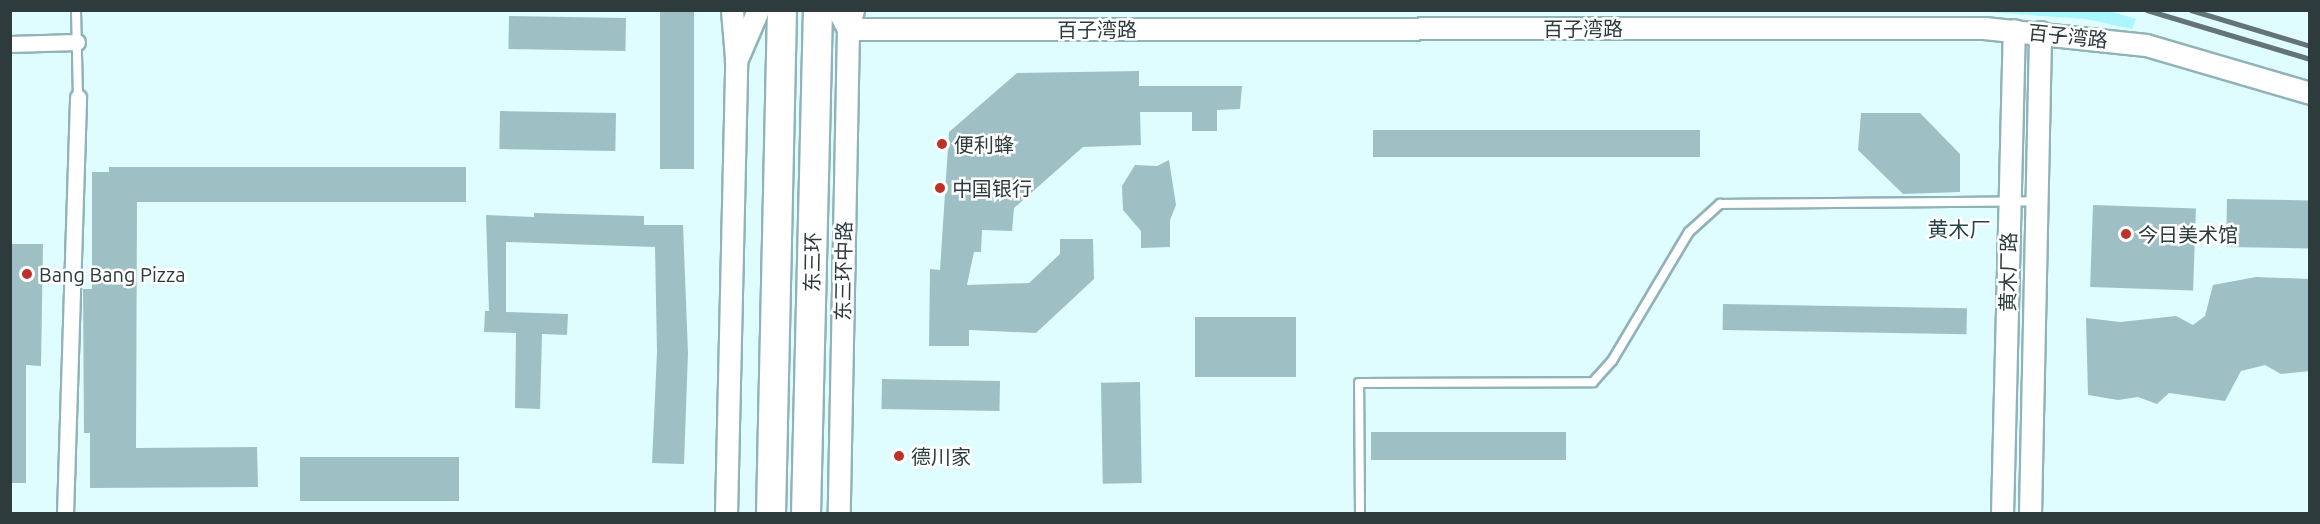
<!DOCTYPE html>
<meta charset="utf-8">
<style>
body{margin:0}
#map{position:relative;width:2320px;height:524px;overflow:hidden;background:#dffcff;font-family:Ubuntu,"Noto Sans SC",sans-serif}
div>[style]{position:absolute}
.green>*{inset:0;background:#aaf6fe}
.building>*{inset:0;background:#9ec0c4;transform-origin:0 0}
.roads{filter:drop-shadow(2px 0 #91b3b7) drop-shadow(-2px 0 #91b3b7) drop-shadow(0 2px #91b3b7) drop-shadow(0 -2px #91b3b7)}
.lane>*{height:8px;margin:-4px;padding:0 4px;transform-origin:4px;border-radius:4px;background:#fff}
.street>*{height:15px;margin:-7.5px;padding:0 7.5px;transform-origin:7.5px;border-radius:7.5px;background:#fff}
.secondary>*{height:21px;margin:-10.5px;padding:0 10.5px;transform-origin:10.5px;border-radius:10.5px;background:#fff}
.highway>*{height:28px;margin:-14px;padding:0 14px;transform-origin:14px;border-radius:14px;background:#fff}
.rail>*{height:4.5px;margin:-2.25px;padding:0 2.25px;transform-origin:2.25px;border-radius:2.25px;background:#627476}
.dots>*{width:16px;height:16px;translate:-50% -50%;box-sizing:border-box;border:3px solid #fff;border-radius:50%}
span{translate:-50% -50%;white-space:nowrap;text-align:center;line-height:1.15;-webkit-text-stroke:5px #fff;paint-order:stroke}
.street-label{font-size:20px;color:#2d3b3c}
.poi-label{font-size:20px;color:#2d3b3c}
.left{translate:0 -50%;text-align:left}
.neighbourhood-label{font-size:21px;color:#264448}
.frame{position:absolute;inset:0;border:12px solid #2d3b3c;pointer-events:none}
</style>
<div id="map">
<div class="green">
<i style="clip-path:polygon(2109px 11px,2136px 19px,2132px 29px,2086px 19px,1988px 12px,1852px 11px)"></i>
</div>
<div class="building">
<i style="left:660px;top:10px;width:34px;height:159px"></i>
<i style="left:509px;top:16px;width:117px;height:33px;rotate:1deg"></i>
<i style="clip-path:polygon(1139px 71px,1139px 86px,1242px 86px,1240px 109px,1217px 110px,1217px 131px,1192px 131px,1192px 112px,1140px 112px,1141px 145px,1083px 147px,1014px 208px,1012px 231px,982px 230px,981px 252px,974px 252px,967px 285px,1029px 283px,1060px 254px,1060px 239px,1093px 239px,1094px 279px,1036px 333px,969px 330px,969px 346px,929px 346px,930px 269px,940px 270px,949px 132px,1017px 73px)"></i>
<i style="left:500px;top:111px;width:116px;height:38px;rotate:1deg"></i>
<i style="clip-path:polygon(1861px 113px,1920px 113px,1960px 154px,1960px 192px,1903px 194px,1858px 150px)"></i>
<i style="left:1373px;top:130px;width:327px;height:27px"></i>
<i style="clip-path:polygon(1169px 160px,1176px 205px,1170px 220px,1170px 247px,1141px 248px,1141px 231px,1123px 210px,1122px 186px,1135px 165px,1157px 166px)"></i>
<i style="clip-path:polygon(109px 167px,466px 167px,466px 202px,137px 202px,136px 448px,257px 447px,258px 487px,90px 488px,90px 433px,84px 433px,83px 289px,92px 289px,92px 172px,109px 172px)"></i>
<i style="left:2227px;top:199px;width:83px;height:48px;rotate:1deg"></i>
<i style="left:2093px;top:205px;width:103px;height:82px;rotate:2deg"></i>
<i style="clip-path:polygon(534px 213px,644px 216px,644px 225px,683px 225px,688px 353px,684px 464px,652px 463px,657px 352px,655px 247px,506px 242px,506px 312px,568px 314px,567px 335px,542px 334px,540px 409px,515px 408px,516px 333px,484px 332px,485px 311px,489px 311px,486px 215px,534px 217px)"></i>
<i style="clip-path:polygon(10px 244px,43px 244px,41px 366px,26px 365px,26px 483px,10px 483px)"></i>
<i style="clip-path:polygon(2256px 277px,2310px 279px,2310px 371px,2281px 374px,2265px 365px,2241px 371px,2225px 401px,2169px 393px,2157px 404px,2138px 397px,2118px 400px,2088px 395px,2086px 318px,2120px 322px,2176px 316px,2193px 325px,2205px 316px,2213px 285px)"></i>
<i style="left:1723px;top:304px;width:244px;height:26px;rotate:1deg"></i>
<i style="left:1195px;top:317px;width:101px;height:60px"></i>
<i style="left:882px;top:379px;width:118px;height:30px;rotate:1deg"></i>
<i style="left:1140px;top:382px;width:101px;height:39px;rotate:89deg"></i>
<i style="left:1371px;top:432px;width:195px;height:28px"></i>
<i style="left:300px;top:457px;width:159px;height:44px"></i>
</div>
<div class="roads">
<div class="lane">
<i style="left:76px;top:10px;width:87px;rotate:88.7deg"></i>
<i style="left:1360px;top:514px;width:131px;rotate:-90.4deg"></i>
<i style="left:1359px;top:383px;width:234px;rotate:-0.2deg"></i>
<i style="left:1593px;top:382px;width:28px;rotate:-48deg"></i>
<i style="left:1612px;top:361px;width:150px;rotate:-59.2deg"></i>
<i style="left:1689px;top:232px;width:42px;rotate:-42.1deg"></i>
<i style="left:1720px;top:204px;width:315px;rotate:-0.5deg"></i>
</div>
<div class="street">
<i style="left:10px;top:44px;width:67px;rotate:-1.7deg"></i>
<i style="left:65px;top:514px;width:417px;rotate:-88.2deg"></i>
</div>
<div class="secondary">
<i style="left:732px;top:10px;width:48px;rotate:85.2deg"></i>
<i style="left:838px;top:10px;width:21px;rotate:62deg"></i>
<i style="left:848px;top:29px;width:485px;rotate:91.1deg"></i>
<i style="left:853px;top:10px;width:20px;rotate:105deg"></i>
<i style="left:848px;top:29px;width:1136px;rotate:-0.05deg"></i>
<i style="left:1984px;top:28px;width:163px;rotate:6deg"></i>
<i style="left:2146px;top:45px;width:171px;rotate:16.3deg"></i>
<i style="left:726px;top:514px;width:453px;rotate:-88.7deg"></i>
<i style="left:736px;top:61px;width:56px;rotate:-66.7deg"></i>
<i style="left:2002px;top:514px;width:484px;rotate:-88.6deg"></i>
<i style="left:2030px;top:514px;width:482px;rotate:-88.8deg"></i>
</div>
<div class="highway">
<i style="left:771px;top:514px;width:504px;rotate:-88.75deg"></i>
<i style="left:806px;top:514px;width:504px;rotate:-88.64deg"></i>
</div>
</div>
<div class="rail">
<i style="left:2147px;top:10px;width:170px;rotate:16.7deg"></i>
<i style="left:2191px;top:10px;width:124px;rotate:16.8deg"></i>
</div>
<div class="dots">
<i style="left:942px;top:144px;background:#bf3128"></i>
<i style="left:940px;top:188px;background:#bf3128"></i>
<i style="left:2126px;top:234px;background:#bf3128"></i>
<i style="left:27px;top:274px;background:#bf3128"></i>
<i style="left:899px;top:456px;background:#bf3128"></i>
</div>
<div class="street-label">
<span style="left:1583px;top:28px">百子湾路</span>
<span style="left:1097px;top:29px">百子湾路</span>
<span style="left:2068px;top:36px;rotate:6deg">百子湾路</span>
<span style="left:812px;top:262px;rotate:-89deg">东三环</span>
<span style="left:843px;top:271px;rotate:-89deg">东三环中路</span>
<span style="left:2008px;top:272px;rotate:-89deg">黄木厂路</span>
</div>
<div class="poi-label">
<span class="left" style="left:954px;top:144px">便利蜂</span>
<span class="left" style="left:952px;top:188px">中国银行</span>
<span class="left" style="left:2138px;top:234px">今日美术馆</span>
<span class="left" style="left:39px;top:274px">Bang Bang Pizza</span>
<span class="left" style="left:911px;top:456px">德川家</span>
</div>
<div class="neighbourhood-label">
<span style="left:1959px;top:229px">黄木厂</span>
</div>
<div class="frame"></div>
</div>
